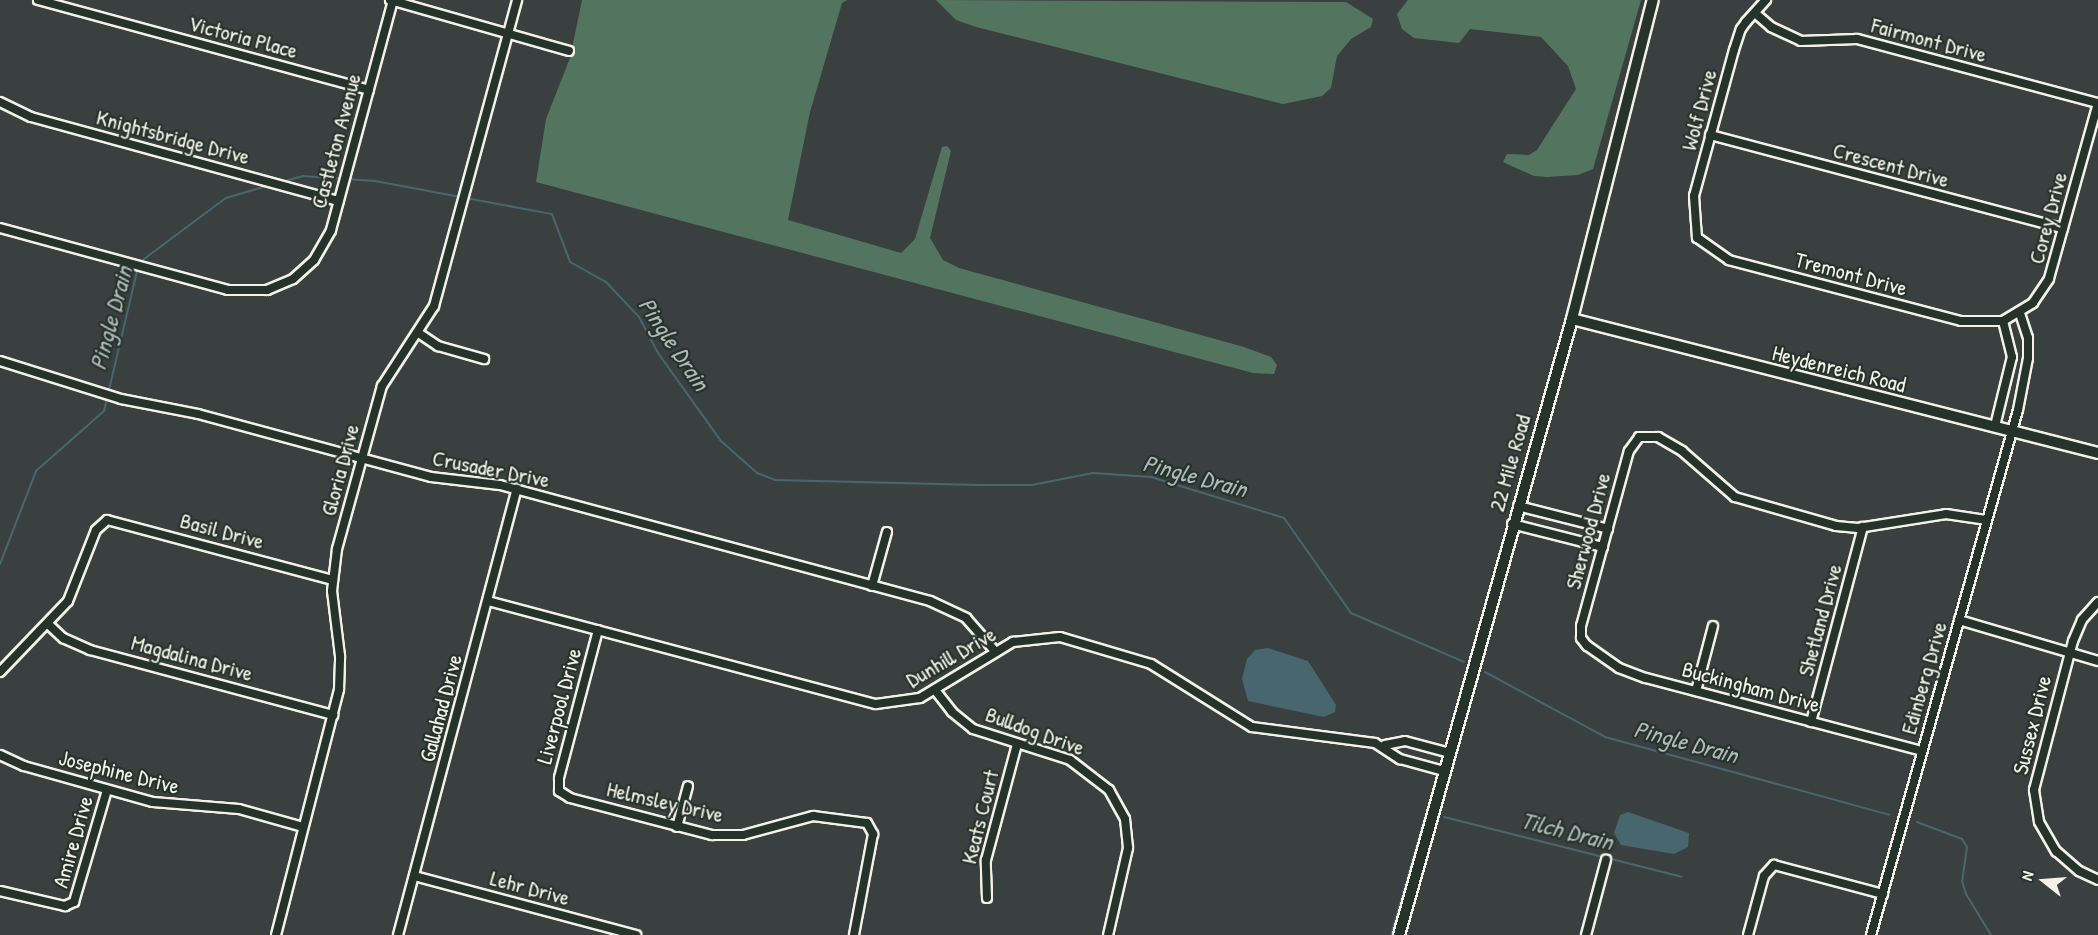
<!DOCTYPE html>
<style>
body{margin:0}
#map{position:relative;width:2098px;height:935px;overflow:hidden;background:#3a403f;font-family:"Patrick Hand",sans-serif}
div>[style]{position:absolute}
.green>*{inset:0;background:#537560}
.water>*{inset:0;background:#48666e}
.stream>*{height:2px;margin:-1px;padding:0 1px;transform-origin:1px;border-radius:1px;background:#48666e}
.roads{filter:drop-shadow(2px 0 #f4f1e8) drop-shadow(-2px 0 #f4f1e8) drop-shadow(0 2px #f4f1e8) drop-shadow(0 -2px #f4f1e8)}
.street>*{height:8px;margin:-4px;padding:0 4px;transform-origin:4px;border-radius:4px;background:#26332d}
.secondary>*{height:10px;margin:-5px;padding:0 5px;transform-origin:5px;border-radius:5px;background:#26332d}
span{translate:-50% -50%;white-space:nowrap;text-align:center;line-height:1.15;-webkit-text-stroke:4.5px #26332d;paint-order:stroke}
.street-label{font-size:22px;color:#f4f1e8}
.water-label{font-size:24px;color:#afb9b7;font-style:italic}
.north{position:absolute;left:2014px;top:851px;width:60px;height:60px;-webkit-text-stroke:4px #26332d;paint-order:stroke;rotate:287deg;font-size:16px;font-weight:700;line-height:24px;text-align:center;color:#f4f1e8}
.north::after{content:'';display:block;margin:auto;width:21px;height:27px;background:#f4f1e8;clip-path:polygon(50% 0,100% 100%,50% 72%,0 100%)}
</style>
<div id="map">
<div class="green">
<i style="clip-path:polygon(582px 0,847px 0,842px 3px,810px 112px,788px 220px,901px 253px,915px 239px,942px 147px,947px 146px,951px 151px,930px 238px,943px 260px,959px 268px,1244px 347px,1271px 357px,1277px 365px,1274px 374px,1253px 373px,536px 182px,546px 119px,570px 58px)"></i>
<i style="clip-path:polygon(936px 0,1346px 2px,1373px 19px,1371px 27px,1351px 39px,1337px 56px,1331px 88px,1322px 96px,1283px 104px,976px 27px,956px 20px)"></i>
<i style="clip-path:polygon(1408px 0,1641px 0,1593px 169px,1578px 175px,1547px 177px,1534px 176px,1503px 162px,1507px 154px,1529px 155px,1537px 150px,1576px 89px,1568px 66px,1541px 37px,1470px 29px,1459px 43px,1414px 38px,1402px 29px,1397px 14px)"></i>
</div>
<div class="water">
<i style="clip-path:polygon(1268px 648px,1308px 661px,1336px 705px,1335px 712px,1324px 717px,1248px 701px,1242px 679px,1247px 659px,1255px 650px)"></i>
<i style="clip-path:polygon(1628px 812px,1689px 833px,1688px 847px,1674px 854px,1621px 845px,1614px 833px,1620px 815px)"></i>
</div>
<div class="stream">
<i style="left:281px;top:182px;width:23px;rotate:-15deg"></i>
<i style="left:303px;top:176px;width:72px;rotate:4deg"></i>
<i style="left:375px;top:181px;width:180px;rotate:10.6deg"></i>
<i style="left:552px;top:214px;width:51px;rotate:69.4deg"></i>
<i style="left:570px;top:262px;width:41px;rotate:29.1deg"></i>
<i style="left:606px;top:282px;width:48px;rotate:46.7deg"></i>
<i style="left:639px;top:317px;width:41px;rotate:62.2deg"></i>
<i style="left:658px;top:353px;width:108px;rotate:54.4deg"></i>
<i style="left:721px;top:441px;width:48px;rotate:41.6deg"></i>
<i style="left:757px;top:473px;width:19px;rotate:21deg"></i>
<i style="left:775px;top:480px;width:204px;rotate:1.4deg"></i>
<i style="left:979px;top:485px;width:53px"></i>
<i style="left:1032px;top:485px;width:62px;rotate:-11.1deg"></i>
<i style="left:1093px;top:473px;width:58px;rotate:3.9deg"></i>
<i style="left:1151px;top:477px;width:139px;rotate:17.1deg"></i>
<i style="left:1284px;top:518px;width:116px;rotate:54.8deg"></i>
<i style="left:1351px;top:613px;width:123px;rotate:23.4deg"></i>
<i style="left:140px;top:262px;width:107px;rotate:-36.7deg"></i>
<i style="left:226px;top:198px;width:46px;rotate:-16.5deg"></i>
<i style="left:0;top:564px;width:100px;rotate:-68.8deg"></i>
<i style="left:36px;top:471px;width:91px;rotate:-41.4deg"></i>
<i style="left:104px;top:411px;width:148px;rotate:-76.7deg"></i>
<i style="left:1485px;top:672px;width:136px;rotate:28.4deg"></i>
<i style="left:1605px;top:737px;width:295px;rotate:15.3deg"></i>
<i style="left:1444px;top:817px;width:245px;rotate:14.1deg"></i>
<i style="left:1917px;top:822px;width:48px;rotate:20.7deg"></i>
<i style="left:1962px;top:839px;width:9px;rotate:58deg"></i>
<i style="left:1967px;top:847px;width:34px;rotate:98deg"></i>
<i style="left:1962px;top:881px;width:14px;rotate:73deg"></i>
<i style="left:1966px;top:894px;width:48px;rotate:58.6deg"></i>
<i style="left:1391px;top:935px;width:126px;rotate:-73.9deg"></i>
</div>
<div class="roads">
<div class="street">
<i style="left:38px;top:0;width:343px;rotate:15.2deg"></i>
<i style="left:390px;top:0;width:186px;rotate:15.9deg"></i>
<i style="left:1755px;top:13px;width:21px;rotate:41deg"></i>
<i style="left:1771px;top:27px;width:33px;rotate:25deg"></i>
<i style="left:1801px;top:41px;width:56px;rotate:-2deg"></i>
<i style="left:1857px;top:39px;width:249px;rotate:14.9deg"></i>
<i style="left:2098px;top:103px;width:183px;rotate:105.6deg"></i>
<i style="left:2049px;top:279px;width:29px;rotate:124deg"></i>
<i style="left:2033px;top:303px;width:35px;rotate:149deg"></i>
<i style="left:2003px;top:321px;width:42px;rotate:180deg"></i>
<i style="left:1961px;top:321px;width:240px;rotate:-165.3deg"></i>
<i style="left:1729px;top:260px;width:39px;rotate:-145deg"></i>
<i style="left:1697px;top:238px;width:42px;rotate:-94.1deg"></i>
<i style="left:1694px;top:196px;width:151px;rotate:-74.7deg"></i>
<i style="left:1734px;top:50px;width:22px;rotate:-72deg"></i>
<i style="left:1741px;top:29px;width:9px;rotate:-54deg"></i>
<i style="left:1746px;top:22px;width:30px;rotate:-48deg"></i>
<i style="left:0;top:102px;width:34px;rotate:26deg"></i>
<i style="left:31px;top:117px;width:319px;rotate:15.3deg"></i>
<i style="left:1710px;top:135px;width:365px;rotate:14.8deg"></i>
<i style="left:0;top:228px;width:236px;rotate:15.2deg"></i>
<i style="left:228px;top:290px;width:39px"></i>
<i style="left:267px;top:290px;width:28px;rotate:-23deg"></i>
<i style="left:293px;top:279px;width:28px;rotate:-42deg"></i>
<i style="left:314px;top:260px;width:34px;rotate:-60deg"></i>
<i style="left:331px;top:230px;width:237px;rotate:-74.9deg"></i>
<i style="left:420px;top:334px;width:22px;rotate:34deg"></i>
<i style="left:438px;top:346px;width:48px;rotate:15.8deg"></i>
<i style="left:0;top:361px;width:127px;rotate:17.4deg"></i>
<i style="left:121px;top:399px;width:78px;rotate:11deg"></i>
<i style="left:198px;top:414px;width:241px;rotate:15.1deg"></i>
<i style="left:431px;top:477px;width:69px;rotate:6.6deg"></i>
<i style="left:500px;top:485px;width:445px;rotate:15.1deg"></i>
<i style="left:930px;top:601px;width:40px;rotate:25deg"></i>
<i style="left:966px;top:618px;width:44px;rotate:48.7deg"></i>
<i style="left:1995px;top:426px;width:71px;rotate:-76.2deg"></i>
<i style="left:2012px;top:357px;width:37px;rotate:-104deg"></i>
<i style="left:1518px;top:506px;width:93px;rotate:14.3deg"></i>
<i style="left:1512px;top:524px;width:94px;rotate:14.2deg"></i>
<i style="left:872px;top:586px;width:56px;rotate:-74.5deg"></i>
<i style="left:488px;top:601px;width:401px;rotate:14.9deg"></i>
<i style="left:876px;top:704px;width:44px;rotate:-7.8deg"></i>
<i style="left:920px;top:698px;width:109px;rotate:-31.1deg"></i>
<i style="left:1013px;top:642px;width:47px;rotate:-6.1deg"></i>
<i style="left:1060px;top:637px;width:95px;rotate:16.5deg"></i>
<i style="left:1151px;top:664px;width:119px;rotate:32deg"></i>
<i style="left:1252px;top:727px;width:124px;rotate:7.4deg"></i>
<i style="left:1375px;top:743px;width:30px;rotate:33deg"></i>
<i style="left:1400px;top:759px;width:46px;rotate:15.3deg"></i>
<i style="left:2098px;top:602px;width:24px;rotate:132deg"></i>
<i style="left:2082px;top:620px;width:23px;rotate:113deg"></i>
<i style="left:2073px;top:641px;width:154px;rotate:104.7deg"></i>
<i style="left:2034px;top:790px;width:32px;rotate:81deg"></i>
<i style="left:2039px;top:822px;width:34px;rotate:60deg"></i>
<i style="left:2056px;top:851px;width:30px;rotate:41deg"></i>
<i style="left:2079px;top:871px;width:21px;rotate:25deg"></i>
<i style="left:1959px;top:620px;width:145px;rotate:16.4deg"></i>
<i style="left:48px;top:624px;width:21px;rotate:43deg"></i>
<i style="left:63px;top:638px;width:30px;rotate:24deg"></i>
<i style="left:90px;top:650px;width:252px;rotate:15deg"></i>
<i style="left:598px;top:630px;width:153px;rotate:104.8deg"></i>
<i style="left:559px;top:778px;width:13px;rotate:90deg"></i>
<i style="left:559px;top:791px;width:13px;rotate:32deg"></i>
<i style="left:570px;top:798px;width:147px;rotate:14.6deg"></i>
<i style="left:712px;top:835px;width:31px"></i>
<i style="left:743px;top:835px;width:73px;rotate:-15.2deg"></i>
<i style="left:813px;top:816px;width:54px;rotate:7.4deg"></i>
<i style="left:867px;top:823px;width:13px;rotate:61deg"></i>
<i style="left:873px;top:834px;width:103px;rotate:100.7deg"></i>
<i style="left:0;top:672px;width:98px;rotate:-46.2deg"></i>
<i style="left:68px;top:601px;width:76px;rotate:-68.5deg"></i>
<i style="left:96px;top:530px;width:15px;rotate:-42deg"></i>
<i style="left:107px;top:520px;width:233px;rotate:14.9deg"></i>
<i style="left:935px;top:690px;width:28px;rotate:52deg"></i>
<i style="left:952px;top:712px;width:27px;rotate:39deg"></i>
<i style="left:973px;top:729px;width:102px;rotate:17.7deg"></i>
<i style="left:1070px;top:760px;width:49px;rotate:37.6deg"></i>
<i style="left:1109px;top:790px;width:33px;rotate:61deg"></i>
<i style="left:1125px;top:819px;width:29px;rotate:84deg"></i>
<i style="left:1128px;top:848px;width:89px;rotate:102.9deg"></i>
<i style="left:1696px;top:691px;width:67px;rotate:-75.3deg"></i>
<i style="left:1811px;top:722px;width:202px;rotate:-75.1deg"></i>
<i style="left:1385px;top:745px;width:20px;rotate:-11deg"></i>
<i style="left:1405px;top:741px;width:47px;rotate:14.9deg"></i>
<i style="left:1922px;top:751px;width:286px;rotate:-165.2deg"></i>
<i style="left:1645px;top:678px;width:28px;rotate:-159deg"></i>
<i style="left:1619px;top:668px;width:39px;rotate:-145deg"></i>
<i style="left:1587px;top:646px;width:10px;rotate:-127deg"></i>
<i style="left:1581px;top:638px;width:12px;rotate:-90deg"></i>
<i style="left:1581px;top:626px;width:181px;rotate:-74.7deg"></i>
<i style="left:1629px;top:451px;width:17px;rotate:-54deg"></i>
<i style="left:1639px;top:437px;width:19px"></i>
<i style="left:1658px;top:437px;width:28px;rotate:30deg"></i>
<i style="left:1682px;top:451px;width:70px;rotate:41deg"></i>
<i style="left:1735px;top:497px;width:105px;rotate:16deg"></i>
<i style="left:1836px;top:526px;width:22px;rotate:5deg"></i>
<i style="left:1858px;top:528px;width:89px;rotate:-9deg"></i>
<i style="left:1946px;top:514px;width:40px;rotate:8.5deg"></i>
<i style="left:0;top:755px;width:26px;rotate:25deg"></i>
<i style="left:24px;top:766px;width:134px;rotate:15.6deg"></i>
<i style="left:153px;top:802px;width:86px;rotate:4.7deg"></i>
<i style="left:239px;top:809px;width:66px;rotate:15.7deg"></i>
<i style="left:677px;top:827px;width:42px;rotate:-75deg"></i>
<i style="left:414px;top:876px;width:230px;rotate:14.9deg"></i>
<i style="left:0;top:891px;width:67px;rotate:13deg"></i>
<i style="left:65px;top:906px;width:10px;rotate:-24deg"></i>
<i style="left:74px;top:902px;width:117px;rotate:-73.6deg"></i>
<i style="left:987px;top:898px;width:38px;rotate:-92deg"></i>
<i style="left:986px;top:860px;width:120px;rotate:-75deg"></i>
<i style="left:276px;top:935px;width:254px;rotate:-75.6deg"></i>
<i style="left:339px;top:689px;width:33px;rotate:-88deg"></i>
<i style="left:340px;top:656px;width:65px;rotate:-97deg"></i>
<i style="left:332px;top:591px;width:42px;rotate:-83.2deg"></i>
<i style="left:337px;top:549px;width:169px;rotate:-74.6deg"></i>
<i style="left:382px;top:386px;width:95px;rotate:-57deg"></i>
<i style="left:434px;top:306px;width:317px;rotate:-74.8deg"></i>
<i style="left:398px;top:935px;width:462px;rotate:-75.1deg"></i>
<i style="left:1586px;top:935px;width:78px;rotate:-75.1deg"></i>
<i style="left:1748px;top:935px;width:61px;rotate:-74.8deg"></i>
<i style="left:1764px;top:876px;width:15px;rotate:-48deg"></i>
<i style="left:1774px;top:865px;width:113px;rotate:14.9deg"></i>
<i style="left:1871px;top:935px;width:545px;rotate:-74.36deg"></i>
<i style="left:2018px;top:410px;width:53px;rotate:-79.1deg"></i>
<i style="left:2028px;top:358px;width:20px;rotate:-90deg"></i>
<i style="left:2028px;top:338px;width:25px;rotate:-108deg"></i>
</div>
<div class="secondary">
<i style="left:1572px;top:319px;width:543px;rotate:14.29deg"></i>
<i style="left:1399px;top:935px;width:640px;rotate:-74.31deg"></i>
<i style="left:1572px;top:319px;width:329px;rotate:-75.8deg"></i>
</div>
</div>
<div class="street-label">
<span style="left:243px;top:37px;rotate:15deg">Victoria Place</span>
<span style="left:1929px;top:40px;rotate:15deg">Fairmont Drive</span>
<span style="left:1699px;top:110px;rotate:-75deg">Wolf Drive</span>
<span style="left:173px;top:137px;rotate:15deg">Knightsbridge Drive</span>
<span style="left:336px;top:141px;rotate:-75deg">Castleton Avenue</span>
<span style="left:1891px;top:165px;rotate:15deg">Crescent Drive</span>
<span style="left:2048px;top:218px;rotate:-75deg">Corey Drive</span>
<span style="left:1851px;top:274px;rotate:15deg">Tremont Drive</span>
<span style="left:1839px;top:369px;rotate:14deg">Heydenreich Road</span>
<span style="left:1510px;top:463px;rotate:-74deg">22 Mile Road</span>
<span style="left:491px;top:469px;rotate:11deg">Crusader Drive</span>
<span style="left:340px;top:470px;rotate:-75deg">Gloria Drive</span>
<span style="left:222px;top:531px;rotate:15deg">Basil Drive</span>
<span style="left:1588px;top:531px;rotate:-75deg">Sherwood Drive</span>
<span style="left:1820px;top:620px;rotate:-75deg">Shetland Drive</span>
<span style="left:951px;top:657px;rotate:-30deg">Dunhill Drive</span>
<span style="left:192px;top:658px;rotate:15deg">Magdalina Drive</span>
<span style="left:1924px;top:678px;rotate:-74deg">Edinberg Drive</span>
<span style="left:1751px;top:687px;rotate:15deg">Buckingham Drive</span>
<span style="left:559px;top:706px;rotate:-75deg">Liverpool Drive</span>
<span style="left:441px;top:708px;rotate:-75deg">Gallahad Drive</span>
<span style="left:2032px;top:725px;rotate:-76deg">Sussex Drive</span>
<span style="left:1035px;top:731px;rotate:20deg">Bulldog Drive</span>
<span style="left:119px;top:772px;rotate:14deg">Josephine Drive</span>
<span style="left:665px;top:802px;rotate:13deg">Helmsley Drive</span>
<span style="left:980px;top:817px;rotate:-76deg">Keats Court</span>
<span style="left:73px;top:842px;rotate:-74deg">Amire Drive</span>
<span style="left:530px;top:888px;rotate:15deg">Lehr Drive</span>
</div>
<div class="water-label">
<span style="left:111px;top:318px;rotate:-75deg">Pingle Drain</span>
<span style="left:674px;top:344px;rotate:56deg">Pingle Drain</span>
<span style="left:1195px;top:476px;rotate:15deg">Pingle Drain</span>
<span style="left:1686px;top:742px;rotate:15deg">Pingle Drain</span>
<span style="left:1567px;top:831px;rotate:14deg">Tilch Drain</span>
</div>
<div class="north">N</div>
</div>
